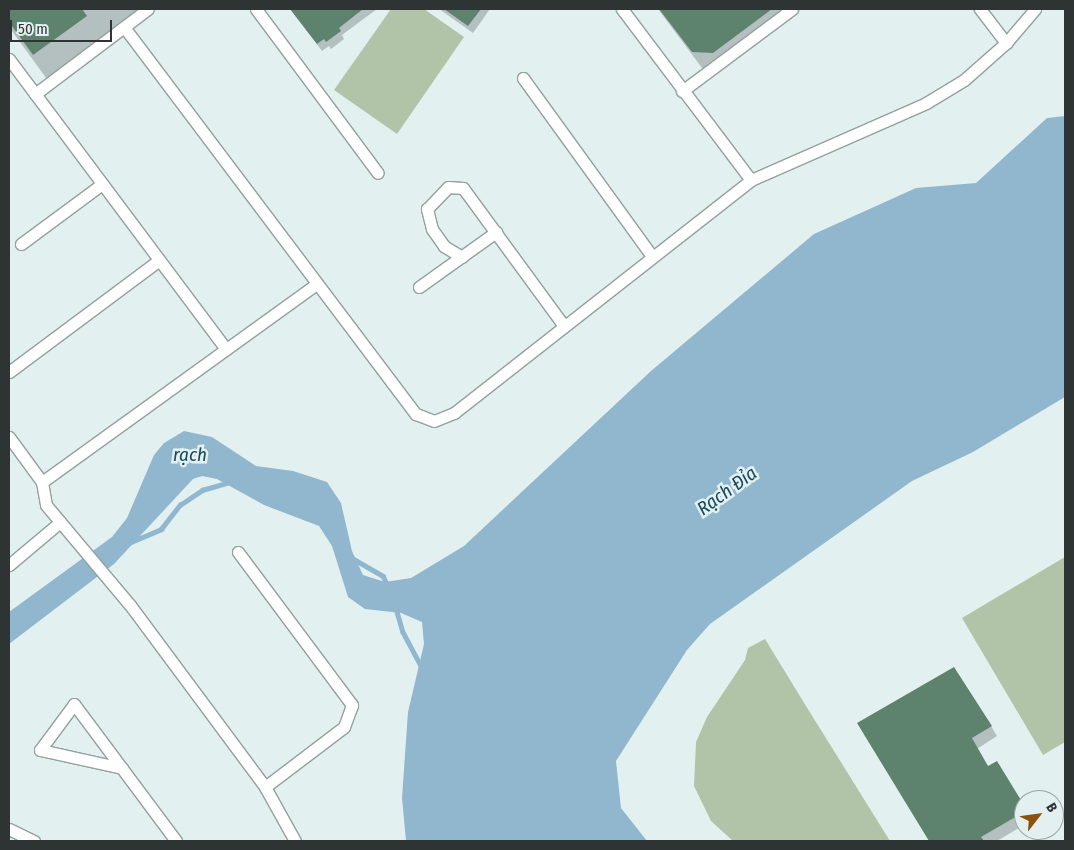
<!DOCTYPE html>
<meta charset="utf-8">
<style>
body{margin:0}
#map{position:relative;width:1074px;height:850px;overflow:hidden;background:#e2f1ef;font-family:"Fira Sans Condensed",sans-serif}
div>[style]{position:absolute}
.green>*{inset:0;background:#b1c4a8}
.water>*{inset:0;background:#91b7ce}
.shadow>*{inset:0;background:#0003}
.stream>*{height:4.5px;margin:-2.25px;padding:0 2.25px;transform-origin:2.25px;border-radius:2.25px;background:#91b7ce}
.building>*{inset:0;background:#5d836f}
.roads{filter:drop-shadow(1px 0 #92a19e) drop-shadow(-1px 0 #92a19e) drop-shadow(0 1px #92a19e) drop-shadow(0 -1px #92a19e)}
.street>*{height:11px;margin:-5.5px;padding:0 5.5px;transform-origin:5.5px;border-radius:5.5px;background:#fff}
span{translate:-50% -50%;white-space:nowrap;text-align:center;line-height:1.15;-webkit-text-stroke:5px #e2f1ef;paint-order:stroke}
.water-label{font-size:19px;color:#16475f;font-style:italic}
.frame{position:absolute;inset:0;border:10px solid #2e3433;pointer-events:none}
.north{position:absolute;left:1014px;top:790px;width:50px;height:50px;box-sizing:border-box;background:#e2f1ef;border:1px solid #9aa5a4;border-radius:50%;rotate:60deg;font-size:14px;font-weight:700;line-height:20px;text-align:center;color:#2e3433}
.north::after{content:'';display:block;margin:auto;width:18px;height:22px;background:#8c510d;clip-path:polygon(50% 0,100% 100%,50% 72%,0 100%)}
.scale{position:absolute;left:10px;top:20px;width:102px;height:22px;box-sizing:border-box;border:2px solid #2e3433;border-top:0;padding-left:6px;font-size:15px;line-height:18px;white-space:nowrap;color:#2e3433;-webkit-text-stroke:4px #e2f1ef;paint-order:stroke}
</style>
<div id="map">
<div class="green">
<i style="clip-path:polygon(391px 9px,424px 9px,464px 37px,397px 134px,334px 90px)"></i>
<i style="clip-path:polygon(1065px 557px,1065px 742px,1043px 755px,962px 618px)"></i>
<i style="clip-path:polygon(765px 639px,806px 706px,890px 841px,733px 841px,711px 821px,694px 786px,696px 742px,707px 717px,745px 660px,748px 648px)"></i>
</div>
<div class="water">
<i style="clip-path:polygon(1065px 116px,1065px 397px,973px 452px,912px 481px,710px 624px,687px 650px,616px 761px,621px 808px,647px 841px,406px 841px,402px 798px,408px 712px,424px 644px,422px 622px,401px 613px,365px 609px,348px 597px,332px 546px,319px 526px,264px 505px,217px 479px,202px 476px,193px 479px,114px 564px,9px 644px,9px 612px,112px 537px,127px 518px,154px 455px,164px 443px,184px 431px,212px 437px,256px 466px,293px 471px,327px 482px,341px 503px,352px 551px,363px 575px,385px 582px,411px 578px,464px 546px,651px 371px,814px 234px,916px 188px,976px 183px,1047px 118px)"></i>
</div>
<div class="shadow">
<i style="clip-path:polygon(9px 9px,148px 9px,52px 86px,9px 27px)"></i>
<i style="clip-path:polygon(290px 9px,377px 9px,342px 35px,344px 39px,331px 49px,329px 46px,322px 51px)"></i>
<i style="clip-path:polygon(439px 9px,490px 9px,473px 33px)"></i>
<i style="clip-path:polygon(658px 9px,801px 9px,722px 69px,702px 68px)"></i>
<i style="clip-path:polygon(991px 726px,997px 736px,977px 749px,987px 767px,1024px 807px,1024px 825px,997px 841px,930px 841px,864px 734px)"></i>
</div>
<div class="stream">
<i style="left:131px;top:542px;width:33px;rotate:-23deg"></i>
<i style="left:161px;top:529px;width:31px;rotate:-52deg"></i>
<i style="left:180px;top:505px;width:27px;rotate:-34deg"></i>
<i style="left:202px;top:490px;width:29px;rotate:-16deg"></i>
<i style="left:352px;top:558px;width:36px;rotate:30deg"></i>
<i style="left:383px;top:576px;width:11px;rotate:63deg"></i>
<i style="left:396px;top:608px;width:25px;rotate:74deg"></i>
<i style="left:403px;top:632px;width:40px;rotate:62deg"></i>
</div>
<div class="building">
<i style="clip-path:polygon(9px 9px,82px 9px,87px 16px,33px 55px,9px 22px)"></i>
<i style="clip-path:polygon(290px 9px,363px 9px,339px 28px,341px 31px,326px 42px,324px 39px,317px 44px)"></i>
<i style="clip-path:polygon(444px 9px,481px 9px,468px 26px)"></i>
<i style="clip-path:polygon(659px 9px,772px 9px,713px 53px,692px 52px)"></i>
<i style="clip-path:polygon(954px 667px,992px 726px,972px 738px,988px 766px,997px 761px,1024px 805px,1024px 812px,981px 837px,984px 841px,929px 841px,857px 723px)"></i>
</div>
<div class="roads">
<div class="street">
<i style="left:256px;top:9px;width:204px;rotate:53.4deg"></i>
<i style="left:622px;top:9px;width:214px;rotate:53deg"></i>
<i style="left:980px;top:9px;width:43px;rotate:52.6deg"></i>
<i style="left:124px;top:27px;width:485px;rotate:53deg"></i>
<i style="left:416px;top:414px;width:19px;rotate:21deg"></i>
<i style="left:434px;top:421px;width:22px;rotate:-22deg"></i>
<i style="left:454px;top:413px;width:377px;rotate:-38.1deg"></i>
<i style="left:751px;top:180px;width:191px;rotate:-23.7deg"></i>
<i style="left:926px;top:103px;width:44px;rotate:-31.2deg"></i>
<i style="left:964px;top:80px;width:56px;rotate:-41.4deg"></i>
<i style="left:1006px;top:43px;width:45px;rotate:-49.5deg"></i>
<i style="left:9px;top:59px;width:362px;rotate:53.2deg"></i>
<i style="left:523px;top:78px;width:220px;rotate:54.1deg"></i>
<i style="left:682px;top:91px;width:137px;rotate:-36.7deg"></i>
<i style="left:35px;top:94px;width:141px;rotate:-37deg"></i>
<i style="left:21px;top:244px;width:101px;rotate:-36.5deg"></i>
<i style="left:462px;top:257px;width:21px;rotate:-149deg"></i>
<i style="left:444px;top:246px;width:21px;rotate:-125deg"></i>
<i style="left:432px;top:229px;width:21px;rotate:-104deg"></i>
<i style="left:427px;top:209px;width:30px;rotate:-46deg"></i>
<i style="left:448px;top:187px;width:15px;rotate:4deg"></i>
<i style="left:463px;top:188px;width:171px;rotate:53.8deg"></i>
<i style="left:419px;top:287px;width:95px;rotate:-35.5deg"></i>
<i style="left:9px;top:372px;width:187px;rotate:-36.7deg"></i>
<i style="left:9px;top:437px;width:56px;rotate:53.7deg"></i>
<i style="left:42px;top:482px;width:23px;rotate:80deg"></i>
<i style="left:46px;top:505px;width:131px;rotate:50deg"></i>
<i style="left:130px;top:605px;width:227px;rotate:53.4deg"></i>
<i style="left:265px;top:787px;width:62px;rotate:60.9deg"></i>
<i style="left:42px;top:482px;width:337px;rotate:-35.8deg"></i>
<i style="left:238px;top:552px;width:191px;rotate:53.3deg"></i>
<i style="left:352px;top:705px;width:23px;rotate:110deg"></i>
<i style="left:344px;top:727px;width:99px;rotate:142.8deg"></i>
<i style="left:9px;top:565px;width:67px;rotate:-40.1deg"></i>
<i style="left:122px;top:768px;width:84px;rotate:-167.6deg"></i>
<i style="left:40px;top:750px;width:57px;rotate:-53.5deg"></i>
<i style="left:74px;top:704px;width:171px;rotate:53.3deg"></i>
<i style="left:9px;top:829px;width:28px;rotate:26deg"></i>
</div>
</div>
<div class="water-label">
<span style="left:190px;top:455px">rạch</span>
<span style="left:727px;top:491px;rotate:-36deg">Rạch Đỉa</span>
</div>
<div class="frame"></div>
<div class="north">B</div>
<div class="scale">50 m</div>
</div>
